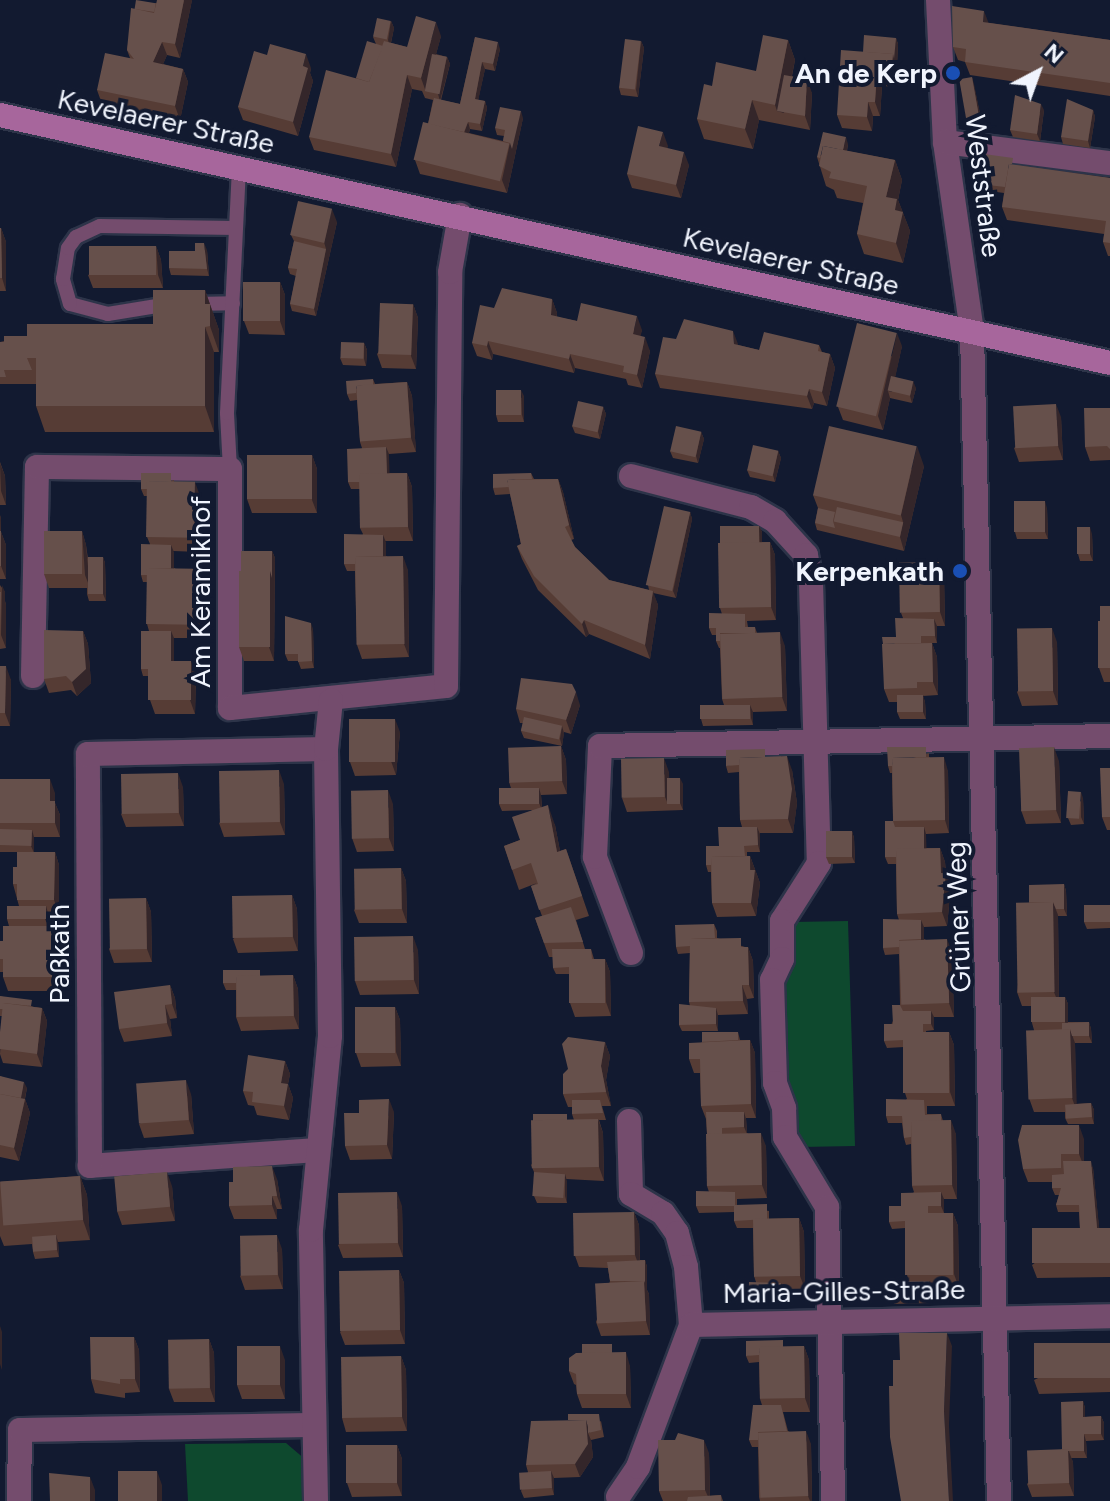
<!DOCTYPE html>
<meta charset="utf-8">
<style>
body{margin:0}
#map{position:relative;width:1110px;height:1501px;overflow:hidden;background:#121a30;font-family:Figtree,sans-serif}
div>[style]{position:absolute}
.green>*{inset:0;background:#0e492e}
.roads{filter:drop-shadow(2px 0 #2d3449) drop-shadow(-2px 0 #2d3449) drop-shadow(0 2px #2d3449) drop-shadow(0 -2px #2d3449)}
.lane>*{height:14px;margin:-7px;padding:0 7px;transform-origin:7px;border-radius:7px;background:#744c6d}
.street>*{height:24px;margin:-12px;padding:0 12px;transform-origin:12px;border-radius:12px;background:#744c6d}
.secondary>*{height:24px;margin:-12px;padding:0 12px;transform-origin:12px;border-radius:12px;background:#a7669c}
.wall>*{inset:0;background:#563c35}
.shaded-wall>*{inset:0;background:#34262a}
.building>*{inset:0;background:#66504b;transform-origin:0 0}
.dots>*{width:22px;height:22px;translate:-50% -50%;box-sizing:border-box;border:4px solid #121a30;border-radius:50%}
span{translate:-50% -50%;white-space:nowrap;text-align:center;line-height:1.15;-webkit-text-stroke:8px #121a30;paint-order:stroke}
.poi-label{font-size:28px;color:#f0f4fd;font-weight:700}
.right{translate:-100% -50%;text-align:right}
.street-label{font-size:28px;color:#f0f4fd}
.north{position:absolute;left:998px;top:32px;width:80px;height:80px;-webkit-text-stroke:6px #121a30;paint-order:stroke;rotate:41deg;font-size:22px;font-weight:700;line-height:32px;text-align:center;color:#f0f4fd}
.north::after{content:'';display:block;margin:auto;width:28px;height:36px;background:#f0f4fd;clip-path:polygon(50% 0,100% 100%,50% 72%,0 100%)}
</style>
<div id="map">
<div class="green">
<i style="clip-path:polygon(848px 921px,855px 1146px,801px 1147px,793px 1133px,784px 1086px,781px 981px,793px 922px)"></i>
<i style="clip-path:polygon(286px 1443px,306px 1460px,307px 1501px,188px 1501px,185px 1444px)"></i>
</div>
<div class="roads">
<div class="lane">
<i style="left:169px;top:304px;width:62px;rotate:170.7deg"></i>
<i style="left:108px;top:314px;width:39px;rotate:-165deg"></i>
<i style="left:70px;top:304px;width:26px;rotate:-106deg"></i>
<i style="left:63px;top:279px;width:31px;rotate:-81deg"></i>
<i style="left:68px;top:248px;width:14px;rotate:-54deg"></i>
<i style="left:76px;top:237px;width:26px;rotate:-25deg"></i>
<i style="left:100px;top:226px;width:135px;rotate:0.8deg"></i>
<i style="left:194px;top:304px;width:39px;rotate:-1deg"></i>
<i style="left:230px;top:469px;width:56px;rotate:-93.1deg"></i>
<i style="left:227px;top:413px;width:245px;rotate:-87.2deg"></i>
</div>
<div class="street">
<i style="left:938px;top:0;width:142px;rotate:87.2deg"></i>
<i style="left:945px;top:142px;width:192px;rotate:81.9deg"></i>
<i style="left:972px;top:332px;width:1169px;rotate:88.68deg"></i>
<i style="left:945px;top:142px;width:166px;rotate:7.3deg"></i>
<i style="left:631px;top:476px;width:124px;rotate:14.5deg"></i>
<i style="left:751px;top:507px;width:28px;rotate:30deg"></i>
<i style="left:775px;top:521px;width:46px;rotate:47.6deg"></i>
<i style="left:806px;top:555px;width:27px;rotate:80deg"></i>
<i style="left:811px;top:582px;width:281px;rotate:88.4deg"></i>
<i style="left:819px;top:863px;width:69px;rotate:122.5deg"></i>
<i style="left:782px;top:921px;width:38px;rotate:90deg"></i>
<i style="left:782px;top:959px;width:23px;rotate:115deg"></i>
<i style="left:772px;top:980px;width:103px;rotate:88.3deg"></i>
<i style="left:775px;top:1083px;width:27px;rotate:70deg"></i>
<i style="left:784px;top:1108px;width:29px;rotate:88deg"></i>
<i style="left:785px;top:1137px;width:82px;rotate:59deg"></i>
<i style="left:827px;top:1207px;width:294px;rotate:88.8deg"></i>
<i style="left:33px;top:676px;width:209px;rotate:-88.9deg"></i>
<i style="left:37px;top:467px;width:193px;rotate:0.6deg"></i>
<i style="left:230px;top:469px;width:239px;rotate:90deg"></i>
<i style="left:230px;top:708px;width:217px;rotate:-5.8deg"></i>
<i style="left:446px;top:686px;width:414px;rotate:-89.4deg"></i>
<i style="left:450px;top:272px;width:58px;rotate:-80deg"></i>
<i style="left:631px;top:953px;width:103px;rotate:-110.6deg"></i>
<i style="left:595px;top:857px;width:111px;rotate:-87.4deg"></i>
<i style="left:600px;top:746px;width:510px;rotate:-1.12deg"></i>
<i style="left:629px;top:1121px;width:73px;rotate:88.4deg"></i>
<i style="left:631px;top:1194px;width:37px;rotate:31deg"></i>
<i style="left:663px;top:1213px;width:24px;rotate:55deg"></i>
<i style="left:677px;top:1233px;width:35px;rotate:75deg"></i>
<i style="left:686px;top:1267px;width:58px;rotate:85.1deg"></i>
<i style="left:316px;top:1150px;width:227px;rotate:176deg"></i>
<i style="left:90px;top:1166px;width:412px;rotate:-90.3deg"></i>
<i style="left:88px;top:754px;width:238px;rotate:-1.2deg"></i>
<i style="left:618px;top:1497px;width:36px;rotate:-56deg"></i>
<i style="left:638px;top:1467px;width:152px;rotate:-69.5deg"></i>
<i style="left:691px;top:1325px;width:419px;rotate:-1.2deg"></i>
<i style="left:19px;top:1501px;width:71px;rotate:-89.2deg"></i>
<i style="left:20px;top:1430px;width:292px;rotate:-1deg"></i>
<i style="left:316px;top:1501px;width:271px;rotate:-91.1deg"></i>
<i style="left:311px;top:1230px;width:195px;rotate:-84.4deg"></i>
<i style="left:330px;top:1036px;width:287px;rotate:-90.8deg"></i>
<i style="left:326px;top:749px;width:49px;rotate:-84.2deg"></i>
</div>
<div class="secondary">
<i style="left:0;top:115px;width:1137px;rotate:12.59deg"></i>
</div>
</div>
<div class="wall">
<i style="clip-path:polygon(192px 0,180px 58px,167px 55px,163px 64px,183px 69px,188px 82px,180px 120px,102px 104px,97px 90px,130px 58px,127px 50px,134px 9px,156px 3px)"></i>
<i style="clip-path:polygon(391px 21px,394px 28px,391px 43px,407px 47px,441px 36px,436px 54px,447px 57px,450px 64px,441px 100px,460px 104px,475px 37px,500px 49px,495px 71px,485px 69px,478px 100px,485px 101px,487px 108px,482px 131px,470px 129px,469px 133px,503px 141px,504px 136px,497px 135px,495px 128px,523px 118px,507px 193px,420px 174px,415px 160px,428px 124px,433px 100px,425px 98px,422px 91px,412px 89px,396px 167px,314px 150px,309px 137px,356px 78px,376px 44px,373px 37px)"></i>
<i style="clip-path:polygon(989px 23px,1110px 40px,1110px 96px,970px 75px,965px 62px,958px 60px,953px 47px)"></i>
<i style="clip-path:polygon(896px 38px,898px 44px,896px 87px,882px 86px,880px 116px,873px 116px,872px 131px,842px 128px,837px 115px,863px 52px)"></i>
<i style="clip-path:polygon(788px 40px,795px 60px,792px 76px,812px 93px,810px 130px,759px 120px,753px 149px,704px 139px,697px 119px,712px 86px,756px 71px)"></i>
<i style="clip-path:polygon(641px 41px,644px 48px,638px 97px,621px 95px,619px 88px)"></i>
<i style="clip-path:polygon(311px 68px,310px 73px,313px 81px,298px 136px,243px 120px,238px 107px)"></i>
<i style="clip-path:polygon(972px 77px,982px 123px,969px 125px,967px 118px)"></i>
<i style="clip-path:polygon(1044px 110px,1040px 141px,1013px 137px,1010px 130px)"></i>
<i style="clip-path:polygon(1093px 110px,1095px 117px,1090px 148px,1063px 144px,1061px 137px)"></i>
<i style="clip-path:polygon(848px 144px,847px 151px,895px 160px,902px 180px,898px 200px,910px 231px,903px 263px,864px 254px,857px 234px,863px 203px,837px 198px,834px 190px,826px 186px,817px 157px)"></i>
<i style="clip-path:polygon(668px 146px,667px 148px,689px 165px,681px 198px,632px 188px,627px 174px)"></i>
<i style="clip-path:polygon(1015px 165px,1110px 178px,1110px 256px,1108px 256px,1103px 242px,1104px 234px,1007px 220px,1002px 207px,1004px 193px,982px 190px,979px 184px)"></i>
<i style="clip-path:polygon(337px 222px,316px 316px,292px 311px,290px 304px,296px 276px,290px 274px,288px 268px,294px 241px,291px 235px)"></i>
<i style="clip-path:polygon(0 228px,1px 228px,6px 242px,6px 291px,0 291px)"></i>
<i style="clip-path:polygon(156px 246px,161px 260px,163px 288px,93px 288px,88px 275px)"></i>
<i style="clip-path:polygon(207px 250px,209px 276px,171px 275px,169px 268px,195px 251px)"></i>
<i style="clip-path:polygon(280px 282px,285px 295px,285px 335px,249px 334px,244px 321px)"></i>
<i style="clip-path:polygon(205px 290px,219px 330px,219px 352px,214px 352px,214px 432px,45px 432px,36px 406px,36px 384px,0 384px,0 342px,27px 336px,153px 324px)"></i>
<i style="clip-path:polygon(552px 299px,557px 313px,557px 317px,577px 321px,642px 330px,640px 336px,650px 351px,642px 388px,628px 385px,626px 379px,575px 368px,574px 373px,493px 354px,492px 360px,477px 356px,472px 343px,494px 308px)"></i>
<i style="clip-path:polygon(413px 304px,418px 318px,416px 369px,382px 368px,377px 354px)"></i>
<i style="clip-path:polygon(676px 339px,738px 345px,759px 350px,819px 345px,822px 352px,830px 354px,835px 368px,827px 406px,814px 403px,812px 409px,660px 388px,655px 374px)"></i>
<i style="clip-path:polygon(364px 343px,367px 350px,366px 366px,343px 365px,340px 358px)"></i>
<i style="clip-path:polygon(902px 346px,895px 377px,916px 388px,912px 403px,890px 398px,883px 430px,843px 420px,838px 407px)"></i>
<i style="clip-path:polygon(373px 379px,375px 384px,407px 382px,412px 396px,416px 452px,389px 454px,389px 473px,407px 473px,412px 487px,413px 541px,385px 541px,386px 556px,408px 570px,409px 657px,362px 659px,357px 645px,355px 571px,347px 571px,344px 564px,363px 534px,360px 528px,360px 489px,351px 489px,348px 482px,362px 448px,360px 442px,357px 400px,350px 401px,347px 394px)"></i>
<i style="clip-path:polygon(524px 396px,524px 422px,498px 422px,496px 415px)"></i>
<i style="clip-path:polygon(603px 407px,606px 414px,600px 439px,575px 433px,572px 426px)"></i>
<i style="clip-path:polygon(1110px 408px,1110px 460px,1090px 461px,1085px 447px)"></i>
<i style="clip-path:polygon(1061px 417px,1063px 460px,1019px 462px,1014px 448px)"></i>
<i style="clip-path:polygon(701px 432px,704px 439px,698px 463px,673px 458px,670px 451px)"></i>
<i style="clip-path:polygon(778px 451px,781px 458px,775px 482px,750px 477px,747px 470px)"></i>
<i style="clip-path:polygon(312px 455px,317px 469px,317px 513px,252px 513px,247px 499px)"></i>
<i style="clip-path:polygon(0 462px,5px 476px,6px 505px,0 505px)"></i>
<i style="clip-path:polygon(924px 466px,904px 551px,817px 530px,815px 523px,818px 508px,813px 495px)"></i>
<i style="clip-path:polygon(531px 473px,534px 479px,558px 479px,563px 492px,574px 539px,571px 540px,575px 547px,609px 580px,649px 590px,648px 585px,690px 512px,692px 519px,676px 598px,653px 593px,658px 605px,650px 659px,589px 634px,586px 637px,538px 590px,522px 559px,517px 546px,521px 544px,510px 494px,495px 495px,493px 488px)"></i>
<i style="clip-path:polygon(174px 480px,174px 482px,200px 496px,200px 552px,173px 551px,174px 568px,200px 582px,200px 638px,174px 638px,174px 661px,196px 675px,195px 714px,155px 714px,150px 700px,149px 676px,143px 676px,141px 669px,149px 631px,147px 624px,147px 582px,143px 582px,141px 575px,150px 544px,147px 537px,147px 496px,144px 496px,141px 489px)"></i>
<i style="clip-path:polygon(1047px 508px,1048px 539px,1017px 539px,1015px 532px)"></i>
<i style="clip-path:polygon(0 515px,1px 519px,1px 532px,6px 545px,6px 579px,0 579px)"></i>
<i style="clip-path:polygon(759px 526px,762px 532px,762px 542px,770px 542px,775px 555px,776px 620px,747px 621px,748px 627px,755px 627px,757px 633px,785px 646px,787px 711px,753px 712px,753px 725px,703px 726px,701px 719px,724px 705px,722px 699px,720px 648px,719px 648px,716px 641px,716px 635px,712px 635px,709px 628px,722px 614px,720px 608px,721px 543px)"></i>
<i style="clip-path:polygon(82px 531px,86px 545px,88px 559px,103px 557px,105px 563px,106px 601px,89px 601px,87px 594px,87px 588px,49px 588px,44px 574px)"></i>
<i style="clip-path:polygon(1092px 534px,1093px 561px,1080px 561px,1078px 554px)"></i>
<i style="clip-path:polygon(272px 551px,275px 558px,274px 661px,244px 661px,239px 647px,241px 571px)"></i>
<i style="clip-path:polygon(944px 576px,945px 626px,937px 626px,937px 643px,924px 643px,932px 643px,937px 657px,938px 695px,923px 696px,925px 702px,926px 719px,900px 719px,897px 712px,897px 702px,889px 702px,884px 689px,896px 637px,903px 618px,901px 613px)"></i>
<i style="clip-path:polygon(0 585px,5px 592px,5px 601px,6px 605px,6px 648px,0 649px)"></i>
<i style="clip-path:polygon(1110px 606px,1110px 682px,1104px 682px,1099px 668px,1101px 621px)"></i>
<i style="clip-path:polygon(313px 629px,314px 668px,301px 669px,298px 661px,288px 661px,285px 654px)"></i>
<i style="clip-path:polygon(83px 631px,88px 644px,91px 683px,77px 696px,71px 690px,49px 693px,44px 679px)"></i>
<i style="clip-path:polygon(1057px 642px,1058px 705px,1022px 706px,1017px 692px)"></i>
<i style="clip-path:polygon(0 666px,11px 680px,10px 726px,0 726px)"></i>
<i style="clip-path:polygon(580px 705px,571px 734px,564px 732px,562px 746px,524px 738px,521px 731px,523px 723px,520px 723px,516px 709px)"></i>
<i style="clip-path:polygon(400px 732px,396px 775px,355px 776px,350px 762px)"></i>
<i style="clip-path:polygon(561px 746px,566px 760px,567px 794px,541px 795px,542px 807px,555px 825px,560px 851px,566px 849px,589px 916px,576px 920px,585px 949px,591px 949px,594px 959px,605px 959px,610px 972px,611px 1016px,575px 1017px,570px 1003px,569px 974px,556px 974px,553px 968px,553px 957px,549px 957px,535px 918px,542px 916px,531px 886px,537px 883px,519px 890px,504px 846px,520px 840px,532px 810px,502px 811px,499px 804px,511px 788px,509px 782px)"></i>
<i style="clip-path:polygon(929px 753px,929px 757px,948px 771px,949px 833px,926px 834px,926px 848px,940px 848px,945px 862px,946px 873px,951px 886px,947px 926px,924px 927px,924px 939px,952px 952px,954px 1017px,934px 1017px,934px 1030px,926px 1031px,926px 1032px,949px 1032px,954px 1045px,955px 1106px,927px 1106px,927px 1114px,941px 1114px,943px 1121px,956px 1134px,957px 1199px,944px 1199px,944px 1213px,953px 1213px,958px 1226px,959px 1288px,932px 1288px,932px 1303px,894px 1304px,891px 1297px,909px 1281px,907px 1275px,905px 1228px,892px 1229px,889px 1222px,901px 1206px,914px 1192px,912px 1186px,911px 1144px,906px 1145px,904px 1138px,902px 1123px,888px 1123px,886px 1116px,907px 1099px,905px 1093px,904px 1047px,887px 1048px,884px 1041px,900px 1005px,899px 954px,885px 955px,883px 948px,899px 920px,897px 914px,896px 864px,888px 864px,885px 857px,893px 821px,892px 773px,890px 773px,888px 766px)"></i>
<i style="clip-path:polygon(768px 757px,792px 770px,797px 803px,793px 833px,760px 833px,760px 852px,747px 852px,747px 856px,750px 856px,760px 883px,756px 916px,717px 917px,712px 903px,711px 872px,708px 872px,706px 865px,719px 846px,742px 827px,740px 820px,739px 772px,728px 773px,726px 766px)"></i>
<i style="clip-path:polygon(1059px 761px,1061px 823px,1026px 824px,1021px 810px)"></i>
<i style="clip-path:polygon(1110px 768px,1110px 830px,1107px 830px,1102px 817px)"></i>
<i style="clip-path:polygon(669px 772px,669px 778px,683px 784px,683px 810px,627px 812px,622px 798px)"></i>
<i style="clip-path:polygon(0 779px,55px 793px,55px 803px,60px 815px,60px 837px,34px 837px,34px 852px,55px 852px,59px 865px,59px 913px,48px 913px,48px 926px,9px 926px,7px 919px,19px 906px,13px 884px,17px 867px,17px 852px,0 852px)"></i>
<i style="clip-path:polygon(284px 784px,285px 835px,224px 837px,219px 823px)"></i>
<i style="clip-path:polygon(183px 787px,184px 826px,126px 827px,121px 814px)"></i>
<i style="clip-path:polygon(1083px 798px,1084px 824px,1071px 825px,1068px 818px)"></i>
<i style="clip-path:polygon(393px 804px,394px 851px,357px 852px,352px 838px)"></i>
<i style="clip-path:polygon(852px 831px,854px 838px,855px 863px,829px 864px,826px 857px)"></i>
<i style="clip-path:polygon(401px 868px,406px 881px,407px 923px,359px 923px,354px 910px)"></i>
<i style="clip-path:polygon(1064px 884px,1066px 891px,1067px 916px,1058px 916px,1059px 998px,1065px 997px,1068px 1004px,1068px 1022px,1089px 1022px,1091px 1029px,1092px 1043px,1075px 1043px,1076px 1104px,1091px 1103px,1094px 1110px,1094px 1124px,1068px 1124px,1065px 1118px,1065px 1112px,1034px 1112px,1029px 1098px,1034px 1030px,1032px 1023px,1031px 1006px,1022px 1006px,1017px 992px,1029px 902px)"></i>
<i style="clip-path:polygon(292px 895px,297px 909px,298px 951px,238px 953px,233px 939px)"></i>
<i style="clip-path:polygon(146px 898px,151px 912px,152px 962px,114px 963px,109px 949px)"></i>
<i style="clip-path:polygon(1110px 905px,1110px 928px,1087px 929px,1084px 922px)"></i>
<i style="clip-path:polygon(714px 924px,717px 931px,717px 938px,745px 947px,748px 947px,753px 961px,754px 998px,747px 999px,748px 1014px,718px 1015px,718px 1031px,682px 1031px,679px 1025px,690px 1006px,689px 1002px,690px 953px,678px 954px,676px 947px)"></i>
<i style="clip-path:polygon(57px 940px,57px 991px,8px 991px,3px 977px,3px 972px,0 972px,0 941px)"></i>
<i style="clip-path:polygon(418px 950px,419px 994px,360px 995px,355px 981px)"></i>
<i style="clip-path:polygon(293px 975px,298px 989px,299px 1029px,241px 1031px,236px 1017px,236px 990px,226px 990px,223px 983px,262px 976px)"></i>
<i style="clip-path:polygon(170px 985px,175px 998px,177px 1018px,170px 1019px,172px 1036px,124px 1042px,119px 1029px)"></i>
<i style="clip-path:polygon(0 996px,34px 1007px,42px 1008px,47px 1021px,42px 1067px,3px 1063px,0 1054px,2px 1016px,0 1016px)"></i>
<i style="clip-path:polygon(395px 1007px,400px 1020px,401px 1066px,361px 1067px,356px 1053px)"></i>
<i style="clip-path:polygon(738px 1032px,740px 1040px,750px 1040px,755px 1053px,756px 1118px,746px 1118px,747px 1133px,766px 1146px,767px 1198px,737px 1199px,737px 1205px,769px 1211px,769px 1219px,799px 1218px,804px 1232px,805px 1289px,784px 1290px,784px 1303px,752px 1304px,749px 1297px,756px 1282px,754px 1276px,753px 1228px,737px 1228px,734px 1221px,734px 1212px,699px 1213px,696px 1206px,709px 1192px,707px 1186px,707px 1134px,706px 1119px,701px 1106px,700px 1073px,694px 1073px,689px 1059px,702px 1042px)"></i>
<i style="clip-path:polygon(605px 1042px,610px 1056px,606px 1080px,611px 1106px,602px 1106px,606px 1120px,599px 1120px,603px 1133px,604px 1181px,566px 1179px,567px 1203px,537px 1203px,534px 1196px,534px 1172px,531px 1165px,574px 1120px,572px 1114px,572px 1107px,568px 1107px,563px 1094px)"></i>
<i style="clip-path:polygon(285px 1061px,290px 1074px,288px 1084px,293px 1098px,289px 1120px,257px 1115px,254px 1106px,248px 1105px,243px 1091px)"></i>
<i style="clip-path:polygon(0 1076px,27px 1088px,25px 1099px,30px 1113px,19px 1161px,0 1157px)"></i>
<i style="clip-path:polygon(191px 1094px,194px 1134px,144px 1138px,139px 1124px)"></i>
<i style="clip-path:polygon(394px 1112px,392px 1159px,350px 1160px,345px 1146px)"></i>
<i style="clip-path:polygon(1084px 1139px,1084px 1161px,1093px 1168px,1099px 1228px,1110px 1228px,1110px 1277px,1037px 1278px,1032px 1265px,1080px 1229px,1079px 1212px,1058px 1212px,1056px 1205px,1059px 1195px,1055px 1195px,1052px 1188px,1052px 1182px,1028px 1182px,1023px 1169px)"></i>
<i style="clip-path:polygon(80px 1176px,87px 1195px,90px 1240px,58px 1242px,59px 1257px,35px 1259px,33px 1252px,32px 1244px,4px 1246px,0 1236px,0 1182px)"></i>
<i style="clip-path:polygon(277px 1179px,282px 1209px,277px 1209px,277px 1219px,234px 1219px,229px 1206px)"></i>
<i style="clip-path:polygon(172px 1186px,175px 1221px,122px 1225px,117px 1211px)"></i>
<i style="clip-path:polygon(402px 1206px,403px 1257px,343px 1258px,338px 1245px)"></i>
<i style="clip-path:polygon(634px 1212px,639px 1225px,640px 1260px,645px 1260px,647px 1267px,647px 1290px,649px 1294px,650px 1335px,601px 1336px,596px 1322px,610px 1281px,608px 1268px,579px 1267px,574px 1253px)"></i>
<i style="clip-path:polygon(282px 1249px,283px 1289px,245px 1290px,240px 1276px)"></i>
<i style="clip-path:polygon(399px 1270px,404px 1283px,405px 1344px,345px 1345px,340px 1332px)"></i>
<i style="clip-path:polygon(134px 1337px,139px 1350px,140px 1392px,125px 1393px,125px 1398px,95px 1393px,91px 1379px)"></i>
<i style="clip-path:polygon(209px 1339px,214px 1353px,215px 1402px,174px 1402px,169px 1389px)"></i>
<i style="clip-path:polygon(1110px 1343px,1110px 1392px,1039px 1394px,1034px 1380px)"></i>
<i style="clip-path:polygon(804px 1346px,809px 1360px,810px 1412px,783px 1412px,788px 1431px,811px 1444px,812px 1501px,760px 1501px,759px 1497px,758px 1447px,752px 1447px,749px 1440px,762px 1405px,760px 1399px,759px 1362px,749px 1363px,746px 1356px,785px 1347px)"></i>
<i style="clip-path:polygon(614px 1353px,630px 1366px,631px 1408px,582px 1408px,577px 1394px,576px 1385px,574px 1384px,569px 1371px)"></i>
<i style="clip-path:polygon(401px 1356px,406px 1370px,407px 1431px,346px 1432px,342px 1418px)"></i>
<i style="clip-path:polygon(285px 1360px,285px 1399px,242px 1399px,237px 1385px)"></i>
<i style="clip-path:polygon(1083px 1401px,1085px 1408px,1085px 1417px,1101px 1416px,1104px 1423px,1104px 1440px,1086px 1441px,1087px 1458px,1071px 1458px,1073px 1462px,1074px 1496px,1032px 1497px,1027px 1484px,1062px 1449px)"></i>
<i style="clip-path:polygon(601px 1421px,604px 1437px,591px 1440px,593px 1457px,580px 1477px,554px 1478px,554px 1495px,524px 1498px,521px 1491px,528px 1472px,526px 1465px)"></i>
<i style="clip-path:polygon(397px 1445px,402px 1459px,402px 1496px,352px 1497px,347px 1483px)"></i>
<i style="clip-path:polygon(709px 1453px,710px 1496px,721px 1495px,723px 1501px,663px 1501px,659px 1491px)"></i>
</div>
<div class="shaded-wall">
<i style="clip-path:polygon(184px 0,192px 0,180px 58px,175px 44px)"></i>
<i style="clip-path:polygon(984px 11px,989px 24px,983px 22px)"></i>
<i style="clip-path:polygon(391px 21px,394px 28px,390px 47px,388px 40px)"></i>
<i style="clip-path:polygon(436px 22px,441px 36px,426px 92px,421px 78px)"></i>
<i style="clip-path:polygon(896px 38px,898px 44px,896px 87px,891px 74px,893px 54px)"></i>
<i style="clip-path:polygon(788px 40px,795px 60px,784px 113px,777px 111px,775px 105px)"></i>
<i style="clip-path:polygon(641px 41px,644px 48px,638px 97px,636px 90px)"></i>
<i style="clip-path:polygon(162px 42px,167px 55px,158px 76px,153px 62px)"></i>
<i style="clip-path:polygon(498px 42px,500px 49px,495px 71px,493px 64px)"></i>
<i style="clip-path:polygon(306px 54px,311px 68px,310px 73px,313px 81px,298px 136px,293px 122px,303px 66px)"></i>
<i style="clip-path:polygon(447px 57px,450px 64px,440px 101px,438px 94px)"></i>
<i style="clip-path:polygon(482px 62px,485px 69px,477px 106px,475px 99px)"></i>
<i style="clip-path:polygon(183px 69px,188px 82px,180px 120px,175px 106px)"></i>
<i style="clip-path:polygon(877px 72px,882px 86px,880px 116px,875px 102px)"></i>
<i style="clip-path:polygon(407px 75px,412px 89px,396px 167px,391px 154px)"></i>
<i style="clip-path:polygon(972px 77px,974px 84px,982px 123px,979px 116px)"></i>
<i style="clip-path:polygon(807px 79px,812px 93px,810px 130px,805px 116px)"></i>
<i style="clip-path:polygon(752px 100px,759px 120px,753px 149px,745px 129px)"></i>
<i style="clip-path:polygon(485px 101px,487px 108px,482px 131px,480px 124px)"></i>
<i style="clip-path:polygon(868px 102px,873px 116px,872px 131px,867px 117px)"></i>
<i style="clip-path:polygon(1041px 104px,1044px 110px,1040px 141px,1037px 134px)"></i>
<i style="clip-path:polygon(1093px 110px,1095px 117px,1090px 148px,1088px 141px)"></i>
<i style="clip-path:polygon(521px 111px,523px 118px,507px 193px,502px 180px,510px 143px)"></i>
<i style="clip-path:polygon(468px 122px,470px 129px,465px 145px,462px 139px)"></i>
<i style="clip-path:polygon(663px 132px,668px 146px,664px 159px,659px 146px)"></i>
<i style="clip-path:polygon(846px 137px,848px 144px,843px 169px,840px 162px)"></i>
<i style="clip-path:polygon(684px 152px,689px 165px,681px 198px,676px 185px)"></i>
<i style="clip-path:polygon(895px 160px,902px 180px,898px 200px,910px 231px,903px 263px,896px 243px,886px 197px)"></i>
<i style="clip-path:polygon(332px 209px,337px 222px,316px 316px,314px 309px,326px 249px,324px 242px)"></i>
<i style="clip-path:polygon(1px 228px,6px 242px,6px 291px,2px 278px)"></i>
<i style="clip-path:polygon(204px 243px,207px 250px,209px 276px,207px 269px)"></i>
<i style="clip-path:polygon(156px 246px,161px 260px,163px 288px,158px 275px)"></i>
<i style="clip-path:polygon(280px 282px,285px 295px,285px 335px,280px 321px)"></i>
<i style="clip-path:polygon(205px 290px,219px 330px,219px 352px,210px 326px,205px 304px)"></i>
<i style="clip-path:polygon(552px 299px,557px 313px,556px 329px,551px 315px)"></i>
<i style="clip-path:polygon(413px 304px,418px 318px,416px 369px,411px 356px)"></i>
<i style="clip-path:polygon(637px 316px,642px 330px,638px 348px,633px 334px)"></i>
<i style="clip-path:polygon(205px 327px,214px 352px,214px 432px,205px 406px)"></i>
<i style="clip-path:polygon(733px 331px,738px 344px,739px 358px,734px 344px)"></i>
<i style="clip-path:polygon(897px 333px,902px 346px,892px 392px,888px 391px,890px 398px,883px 430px,878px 416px)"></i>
<i style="clip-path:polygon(645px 337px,650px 351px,642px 388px,637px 375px)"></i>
<i style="clip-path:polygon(488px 341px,493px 354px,492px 360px,487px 346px)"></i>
<i style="clip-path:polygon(364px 343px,367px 350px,366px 366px,364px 359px)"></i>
<i style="clip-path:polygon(570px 354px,575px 368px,574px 373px,569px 359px)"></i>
<i style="clip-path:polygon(830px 354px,835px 368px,827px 406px,822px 392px)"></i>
<i style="clip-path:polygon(913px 381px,916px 388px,912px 403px,910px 396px)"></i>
<i style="clip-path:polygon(407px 382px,412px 396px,416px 452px,411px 438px)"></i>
<i style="clip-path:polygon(809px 389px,814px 403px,812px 409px,807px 396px)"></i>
<i style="clip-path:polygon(521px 390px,524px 396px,524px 422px,522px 415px)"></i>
<i style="clip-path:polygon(1056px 404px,1061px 417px,1063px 460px,1058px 446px)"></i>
<i style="clip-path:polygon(603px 407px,606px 414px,600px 439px,598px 432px)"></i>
<i style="clip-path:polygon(701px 432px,704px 439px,698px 463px,696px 456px)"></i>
<i style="clip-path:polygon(917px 446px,924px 466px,904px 551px,900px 537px,903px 522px,901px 515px)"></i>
<i style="clip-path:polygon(386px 447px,389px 454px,390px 487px,387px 480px)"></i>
<i style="clip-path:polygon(778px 451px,781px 458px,775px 482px,773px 475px)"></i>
<i style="clip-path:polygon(312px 455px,317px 469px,317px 513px,312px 500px)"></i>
<i style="clip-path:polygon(0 463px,5px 476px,6px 505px,1px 491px)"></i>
<i style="clip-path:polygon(407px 473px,412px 487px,413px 541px,408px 527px)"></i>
<i style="clip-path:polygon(558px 479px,563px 492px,574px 539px,569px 525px)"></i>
<i style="clip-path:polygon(195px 482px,200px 496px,200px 552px,195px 538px)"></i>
<i style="clip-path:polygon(1045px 501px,1047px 508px,1048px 539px,1045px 532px)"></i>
<i style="clip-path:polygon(690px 512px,692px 519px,676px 598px,673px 591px)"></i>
<i style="clip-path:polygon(0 515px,1px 519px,1px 532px,6px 545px,6px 579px,1px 566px)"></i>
<i style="clip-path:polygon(759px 526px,762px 532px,762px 556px,760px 549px)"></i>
<i style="clip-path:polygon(1090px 527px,1092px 534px,1093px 561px,1090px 554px)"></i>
<i style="clip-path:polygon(82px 531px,86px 545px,90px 588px,85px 575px)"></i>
<i style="clip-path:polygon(383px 535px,386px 542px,386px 570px,383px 563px)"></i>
<i style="clip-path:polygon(770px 542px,775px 555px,776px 620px,771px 607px)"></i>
<i style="clip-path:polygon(171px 545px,174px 552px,174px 582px,171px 575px)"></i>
<i style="clip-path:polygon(272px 551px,275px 558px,274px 661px,269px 647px,270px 571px)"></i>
<i style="clip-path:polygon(403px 556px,408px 570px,409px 657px,404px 644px)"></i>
<i style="clip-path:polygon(103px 557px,105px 563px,106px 601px,103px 594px)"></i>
<i style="clip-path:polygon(939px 562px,944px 576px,945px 626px,940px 612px)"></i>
<i style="clip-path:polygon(195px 569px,200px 582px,200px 638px,195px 625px)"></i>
<i style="clip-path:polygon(2px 585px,5px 592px,5px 601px,6px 605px,6px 648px,1px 635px)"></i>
<i style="clip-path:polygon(653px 591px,658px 605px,650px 659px,645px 645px)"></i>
<i style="clip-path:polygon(934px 619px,937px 626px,937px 643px,935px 636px)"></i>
<i style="clip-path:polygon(584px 620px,589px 634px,586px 637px,582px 624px)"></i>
<i style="clip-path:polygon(311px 623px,313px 629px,314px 668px,312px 661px)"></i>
<i style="clip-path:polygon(1052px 628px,1057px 642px,1058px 705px,1053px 691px)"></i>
<i style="clip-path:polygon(83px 631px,88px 644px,91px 683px,77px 696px,72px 682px)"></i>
<i style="clip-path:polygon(171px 631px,174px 638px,174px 675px,171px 668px)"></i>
<i style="clip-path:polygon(780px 632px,785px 646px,787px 711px,782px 697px)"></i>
<i style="clip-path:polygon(932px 643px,937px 657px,938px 695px,933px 682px)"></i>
<i style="clip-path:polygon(191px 661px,196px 675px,195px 714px,190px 700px)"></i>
<i style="clip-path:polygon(6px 666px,11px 680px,10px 726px,5px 713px)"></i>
<i style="clip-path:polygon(576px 692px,580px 705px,571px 734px,566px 720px)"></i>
<i style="clip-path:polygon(923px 695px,925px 702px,926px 719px,923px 712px)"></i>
<i style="clip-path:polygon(750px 705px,753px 712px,753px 725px,751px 718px)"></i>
<i style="clip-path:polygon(395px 719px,400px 732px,396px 775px,391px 761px)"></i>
<i style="clip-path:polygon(562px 726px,564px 733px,562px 746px,560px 739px)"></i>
<i style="clip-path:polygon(561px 746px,566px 760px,567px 794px,562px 781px)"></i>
<i style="clip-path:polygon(1054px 747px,1059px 761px,1061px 823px,1056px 810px)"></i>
<i style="clip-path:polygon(787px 756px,792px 770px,797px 803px,793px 833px,788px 819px)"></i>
<i style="clip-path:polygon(944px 757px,948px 771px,949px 833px,945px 820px)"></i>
<i style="clip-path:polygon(664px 758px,669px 772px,670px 804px,668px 804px,665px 797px)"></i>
<i style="clip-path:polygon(279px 770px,284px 784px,285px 835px,280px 822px)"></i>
<i style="clip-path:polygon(178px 773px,183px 787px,184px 826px,179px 813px)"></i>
<i style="clip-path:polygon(680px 778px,683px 784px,683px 810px,680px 803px)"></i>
<i style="clip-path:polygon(50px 779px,55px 793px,55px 803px,60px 815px,60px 837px,55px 823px,50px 801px)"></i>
<i style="clip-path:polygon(539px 788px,541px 795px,542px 810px,539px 803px)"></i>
<i style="clip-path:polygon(388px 790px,393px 804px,394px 851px,389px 838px)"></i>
<i style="clip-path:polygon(1081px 792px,1083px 798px,1084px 824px,1081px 817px)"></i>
<i style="clip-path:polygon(548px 805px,555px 825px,564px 872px,557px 852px)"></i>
<i style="clip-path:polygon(757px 827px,760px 834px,760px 852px,758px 845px)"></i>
<i style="clip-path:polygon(924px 827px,926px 834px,927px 862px,924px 855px)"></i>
<i style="clip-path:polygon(32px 830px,34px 837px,34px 853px,31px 846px)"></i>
<i style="clip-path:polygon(852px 831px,854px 838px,855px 863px,852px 857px)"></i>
<i style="clip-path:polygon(940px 848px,945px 862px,946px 876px,946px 873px,951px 886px,947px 926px,942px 912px)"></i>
<i style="clip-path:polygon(55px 852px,59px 865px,59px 913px,54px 900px)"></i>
<i style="clip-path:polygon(750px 856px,760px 883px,756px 916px,751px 903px)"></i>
<i style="clip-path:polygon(401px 868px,406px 881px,407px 923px,402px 909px)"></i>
<i style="clip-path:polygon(1064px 884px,1066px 891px,1067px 916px,1064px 909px)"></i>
<i style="clip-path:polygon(292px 895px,297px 909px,298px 951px,293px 937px)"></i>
<i style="clip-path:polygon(146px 898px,151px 912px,152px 962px,147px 949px)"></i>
<i style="clip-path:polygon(1053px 902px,1058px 915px,1059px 1005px,1054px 992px)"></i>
<i style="clip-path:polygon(46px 906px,48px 913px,48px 926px,45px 919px)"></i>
<i style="clip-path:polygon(921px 920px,924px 927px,924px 953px,921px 946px)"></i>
<i style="clip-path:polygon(52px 926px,57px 940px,57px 991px,52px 977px)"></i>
<i style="clip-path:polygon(413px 936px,418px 950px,419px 994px,414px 980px)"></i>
<i style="clip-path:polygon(947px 939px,952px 952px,954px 1017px,949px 1003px)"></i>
<i style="clip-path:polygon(748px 947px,753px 961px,754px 998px,749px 985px)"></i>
<i style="clip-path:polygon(605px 959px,610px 972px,611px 1016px,606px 1002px)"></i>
<i style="clip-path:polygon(293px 975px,298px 989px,299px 1029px,294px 1016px)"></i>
<i style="clip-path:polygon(170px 985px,175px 998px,177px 1018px,172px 1004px)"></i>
<i style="clip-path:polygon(742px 985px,747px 999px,748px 1014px,743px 1001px)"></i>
<i style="clip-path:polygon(1065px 997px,1068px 1004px,1068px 1029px,1065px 1022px)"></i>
<i style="clip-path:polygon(165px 1005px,170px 1019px,172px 1036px,167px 1023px)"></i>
<i style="clip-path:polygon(395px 1007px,400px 1020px,401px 1066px,396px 1052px)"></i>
<i style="clip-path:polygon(42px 1008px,47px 1021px,42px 1067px,37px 1054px)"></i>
<i style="clip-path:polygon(716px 1008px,718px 1015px,718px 1031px,716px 1024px)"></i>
<i style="clip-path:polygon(931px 1011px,934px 1017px,934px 1030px,931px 1024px)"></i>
<i style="clip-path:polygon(1089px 1022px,1091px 1029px,1092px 1043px,1089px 1036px)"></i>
<i style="clip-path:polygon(1070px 1029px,1075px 1043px,1077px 1112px,1072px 1098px)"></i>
<i style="clip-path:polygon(949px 1032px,954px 1045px,955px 1106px,950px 1092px)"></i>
<i style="clip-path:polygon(750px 1040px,755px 1053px,756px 1118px,751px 1104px)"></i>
<i style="clip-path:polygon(605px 1042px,610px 1056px,606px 1080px,611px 1106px,606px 1092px,601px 1066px)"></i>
<i style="clip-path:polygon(285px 1061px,290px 1074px,288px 1084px,293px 1098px,289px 1120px,284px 1106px,281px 1083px)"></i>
<i style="clip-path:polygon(186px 1080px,191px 1094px,194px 1134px,189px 1120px)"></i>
<i style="clip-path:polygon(24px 1082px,27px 1088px,22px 1111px,19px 1104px)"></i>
<i style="clip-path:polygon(25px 1099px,30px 1113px,19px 1161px,14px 1148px)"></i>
<i style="clip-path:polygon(389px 1099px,394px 1112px,392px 1159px,387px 1145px)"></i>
<i style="clip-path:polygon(1091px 1103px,1094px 1110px,1094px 1124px,1092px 1117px)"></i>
<i style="clip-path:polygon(744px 1112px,746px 1119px,747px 1134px,744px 1127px)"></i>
<i style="clip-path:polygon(598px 1119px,603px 1133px,604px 1181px,599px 1167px)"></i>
<i style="clip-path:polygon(951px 1120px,956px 1134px,957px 1199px,952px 1185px)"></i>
<i style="clip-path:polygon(1079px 1125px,1084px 1139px,1084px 1167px,1079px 1154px)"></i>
<i style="clip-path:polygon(761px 1133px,766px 1146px,767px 1198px,762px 1185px)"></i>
<i style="clip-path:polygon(1091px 1161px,1093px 1168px,1100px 1235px,1097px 1228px)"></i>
<i style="clip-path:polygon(272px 1166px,277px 1179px,282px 1209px,277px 1196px)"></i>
<i style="clip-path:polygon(167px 1172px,172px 1186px,175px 1221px,170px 1207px)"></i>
<i style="clip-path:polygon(565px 1174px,567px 1181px,567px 1203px,565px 1196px)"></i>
<i style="clip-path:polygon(80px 1176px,87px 1195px,90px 1240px,83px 1220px)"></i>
<i style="clip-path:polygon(397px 1192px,402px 1206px,403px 1257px,398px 1243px)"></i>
<i style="clip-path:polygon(941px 1192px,944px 1199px,944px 1213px,941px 1206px)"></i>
<i style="clip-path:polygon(272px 1196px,277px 1209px,277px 1219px,272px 1205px)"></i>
<i style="clip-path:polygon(634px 1212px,639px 1225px,640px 1269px,635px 1255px)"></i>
<i style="clip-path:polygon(953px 1213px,958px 1226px,959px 1288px,954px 1274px)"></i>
<i style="clip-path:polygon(799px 1218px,804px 1232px,805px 1289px,800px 1276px)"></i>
<i style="clip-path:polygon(56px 1235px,58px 1242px,59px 1257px,57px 1250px)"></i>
<i style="clip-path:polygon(277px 1235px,282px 1249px,283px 1289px,278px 1275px)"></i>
<i style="clip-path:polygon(645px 1260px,647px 1267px,647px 1290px,649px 1294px,650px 1335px,646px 1321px,644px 1281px)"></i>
<i style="clip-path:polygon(399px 1270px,404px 1283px,405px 1344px,400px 1330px)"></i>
<i style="clip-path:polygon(929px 1281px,932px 1288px,932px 1303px,930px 1296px)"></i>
<i style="clip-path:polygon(781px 1283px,784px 1290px,784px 1303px,781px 1296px)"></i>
<i style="clip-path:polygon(0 1326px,2px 1332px,2px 1370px,0 1364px)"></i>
<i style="clip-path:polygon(947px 1333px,952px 1346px,949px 1425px,953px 1501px,949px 1501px,944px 1411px)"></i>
<i style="clip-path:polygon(134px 1337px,139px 1350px,140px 1392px,135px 1379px)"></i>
<i style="clip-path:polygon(209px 1339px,214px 1353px,215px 1402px,210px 1388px)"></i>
<i style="clip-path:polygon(280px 1346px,285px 1360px,285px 1399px,280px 1385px)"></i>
<i style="clip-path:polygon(804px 1346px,809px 1360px,810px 1412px,805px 1398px)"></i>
<i style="clip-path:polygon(626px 1352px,630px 1366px,631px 1408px,626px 1394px)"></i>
<i style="clip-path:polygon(401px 1356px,406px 1370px,407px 1431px,402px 1417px)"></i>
<i style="clip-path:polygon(1083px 1401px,1085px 1408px,1085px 1424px,1083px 1417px)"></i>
<i style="clip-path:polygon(1101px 1416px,1104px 1423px,1104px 1440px,1101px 1434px)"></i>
<i style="clip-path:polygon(586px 1420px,590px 1433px,588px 1433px,591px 1440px,593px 1457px,580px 1477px,575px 1464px)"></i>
<i style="clip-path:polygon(806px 1431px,811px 1444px,812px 1501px,810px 1501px,808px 1496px)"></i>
<i style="clip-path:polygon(1084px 1434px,1086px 1441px,1087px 1458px,1084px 1451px)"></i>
<i style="clip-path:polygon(704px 1440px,709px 1453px,710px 1501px,705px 1490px)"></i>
<i style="clip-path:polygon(397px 1445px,402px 1459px,402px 1496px,397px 1483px)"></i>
<i style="clip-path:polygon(1068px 1449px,1073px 1462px,1074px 1496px,1069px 1483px)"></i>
<i style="clip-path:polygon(157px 1471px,162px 1485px,162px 1501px,157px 1501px)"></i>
<i style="clip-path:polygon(551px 1471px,554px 1478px,554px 1495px,552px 1488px)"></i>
<i style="clip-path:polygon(90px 1477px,95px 1490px,95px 1501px,90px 1501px)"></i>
</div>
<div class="building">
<i style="left:136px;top:0;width:20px;height:9px;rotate:9deg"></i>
<i style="clip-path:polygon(157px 0,184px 0,175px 44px,162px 42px,153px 62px,183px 69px,175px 106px,97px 90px,105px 53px,134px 59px,127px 50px,131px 8px,154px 13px)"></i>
<i style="clip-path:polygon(952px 6px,984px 11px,983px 22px,1110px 40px,1110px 83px,965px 62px,966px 49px,953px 47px)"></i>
<i style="clip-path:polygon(416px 16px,436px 22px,421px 78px,407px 75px,391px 154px,309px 137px,326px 70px,369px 82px,384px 41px,407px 47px)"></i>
<i style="left:377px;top:18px;width:14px;height:19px;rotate:12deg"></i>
<i style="clip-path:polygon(763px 35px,788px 40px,775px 105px,752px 100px,745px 129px,697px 119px,704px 84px,712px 86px,716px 62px,756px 71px)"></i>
<i style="clip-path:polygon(864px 35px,896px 38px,894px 59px,893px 54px,863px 52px)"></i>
<i style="clip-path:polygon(475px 37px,498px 42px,493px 64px,482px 62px,475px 99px,485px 101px,480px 124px,468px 122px,464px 132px,428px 124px,434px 98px,460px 104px)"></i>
<i style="left:625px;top:39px;width:16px;height:49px;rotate:7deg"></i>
<i style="clip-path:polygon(367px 41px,383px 46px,369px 82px,356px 78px)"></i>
<i style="clip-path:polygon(270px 44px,306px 54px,303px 66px,308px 68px,293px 122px,238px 107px,254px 51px,267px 55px)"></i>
<i style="clip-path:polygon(841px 50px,893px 54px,891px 74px,877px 72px,875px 102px,868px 102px,867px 117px,837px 115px)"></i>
<i style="left:432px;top:54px;width:15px;height:38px;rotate:11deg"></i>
<i style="clip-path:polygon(784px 75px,807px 79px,805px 116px,777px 111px)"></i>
<i style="left:972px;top:77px;width:40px;height:13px;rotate:80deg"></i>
<i style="clip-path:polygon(1015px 95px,1041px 104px,1037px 134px,1010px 130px)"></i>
<i style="clip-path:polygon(1067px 99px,1093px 110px,1088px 141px,1061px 137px)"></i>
<i style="clip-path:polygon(500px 107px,521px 111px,512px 149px,510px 143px,503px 141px,505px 130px,495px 128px)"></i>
<i style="left:423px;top:122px;width:89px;height:39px;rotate:14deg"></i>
<i style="clip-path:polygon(638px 126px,663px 132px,659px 146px,684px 152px,676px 185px,627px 174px)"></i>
<i style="clip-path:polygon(823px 132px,846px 137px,843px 150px,823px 146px,820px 158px,817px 157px)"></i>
<i style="clip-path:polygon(823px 146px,895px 160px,886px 197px,897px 199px,895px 210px,903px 212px,896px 243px,857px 234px,867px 186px,829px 178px,831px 172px,819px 166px)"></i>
<i style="clip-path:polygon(984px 154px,1013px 158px,1012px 164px,1009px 164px,1005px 187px,979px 184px)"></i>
<i style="clip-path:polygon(1009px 164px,1110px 178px,1110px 243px,1103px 242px,1106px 221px,1002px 207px)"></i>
<i style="left:298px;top:201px;width:35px;height:35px;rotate:13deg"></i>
<i style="clip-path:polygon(0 228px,1px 228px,2px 278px,0 278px)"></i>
<i style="clip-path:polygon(294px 241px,326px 249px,314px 309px,290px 304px,297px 269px,288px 268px)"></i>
<i style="clip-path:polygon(195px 243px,204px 243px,207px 269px,169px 268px,169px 251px,195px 251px)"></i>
<i style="left:89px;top:246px;width:67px;height:29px"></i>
<i style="left:243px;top:282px;width:37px;height:39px"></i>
<i style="clip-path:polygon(502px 288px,552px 299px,551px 315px,577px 321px,581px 303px,637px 316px,633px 334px,645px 337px,637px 375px,623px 372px,624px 366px,570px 354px,569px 359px,488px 341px,487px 346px,472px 343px,480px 305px,494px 308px)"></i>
<i style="clip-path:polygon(153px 290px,205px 290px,205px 304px,210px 304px,210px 326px,205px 327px,205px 406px,36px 406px,36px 358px,27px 358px,27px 324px,153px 324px)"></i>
<i style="left:380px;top:303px;width:33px;height:51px;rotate:2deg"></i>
<i style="clip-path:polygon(684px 319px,733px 331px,734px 344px,759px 350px,764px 332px,819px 345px,818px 351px,830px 354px,822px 392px,809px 389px,807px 396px,655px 374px,663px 337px,676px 339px)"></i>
<i style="left:857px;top:323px;width:41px;height:86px;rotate:14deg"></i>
<i style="clip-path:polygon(4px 336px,27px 336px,27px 358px,32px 370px,4px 370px)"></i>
<i style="clip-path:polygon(0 342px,4px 342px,4px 370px,6px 377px,0 377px)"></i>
<i style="left:341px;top:342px;width:23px;height:16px;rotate:2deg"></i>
<i style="left:891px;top:376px;width:23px;height:15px;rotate:13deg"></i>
<i style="clip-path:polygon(373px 379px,373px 385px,356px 386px,356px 393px,347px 394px,346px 381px)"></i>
<i style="left:407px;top:382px;width:56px;height:51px;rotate:86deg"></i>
<i style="left:496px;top:390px;width:25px;height:25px"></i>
<i style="left:578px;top:401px;width:26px;height:26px;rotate:13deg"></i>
<i style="left:1056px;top:404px;width:42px;height:43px;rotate:87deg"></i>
<i style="clip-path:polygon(1084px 408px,1110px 408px,1110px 449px,1107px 446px,1085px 447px)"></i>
<i style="left:676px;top:426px;width:26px;height:26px;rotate:13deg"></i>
<i style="left:829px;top:426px;width:90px;height:71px;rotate:13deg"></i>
<i style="left:753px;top:445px;width:26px;height:26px;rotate:13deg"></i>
<i style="clip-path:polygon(386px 447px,387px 474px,359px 474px,360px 482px,348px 482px,347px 449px)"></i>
<i style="left:247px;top:455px;width:65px;height:44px"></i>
<i style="clip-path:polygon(141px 473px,171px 473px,171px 482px,147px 481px,147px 489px,141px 489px)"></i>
<i style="left:407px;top:473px;width:54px;height:48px;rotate:89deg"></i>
<i style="clip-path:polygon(531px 473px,532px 479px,507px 480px,509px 487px,493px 488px,493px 474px)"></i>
<i style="clip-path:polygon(558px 479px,569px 525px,565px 527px,575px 547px,609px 580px,653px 591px,645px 645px,584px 620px,582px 624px,534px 576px,517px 546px,521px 544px,507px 480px)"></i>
<i style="left:147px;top:481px;width:48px;height:56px;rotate:1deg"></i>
<i style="left:1045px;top:501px;width:31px;height:31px;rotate:90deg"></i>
<i style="left:664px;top:506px;width:27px;height:81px;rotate:13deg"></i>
<i style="left:837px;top:507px;width:68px;height:15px;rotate:13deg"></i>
<i style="clip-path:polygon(818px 508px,835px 512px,833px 521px,835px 528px,815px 523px)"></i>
<i style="left:720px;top:526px;width:39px;height:17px"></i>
<i style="left:1077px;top:527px;width:13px;height:27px"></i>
<i style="left:0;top:531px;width:1px;height:35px"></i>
<i style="left:44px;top:531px;width:38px;height:43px"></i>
<i style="clip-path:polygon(344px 534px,383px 535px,383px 556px,355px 557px,355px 564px,344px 564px)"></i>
<i style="left:770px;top:542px;width:65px;height:52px;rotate:89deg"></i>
<i style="clip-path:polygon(141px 544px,171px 545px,171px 568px,147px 568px,147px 575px,141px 575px)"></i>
<i style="clip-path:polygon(241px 551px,272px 551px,272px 578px,270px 571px,241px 571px)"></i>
<i style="left:403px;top:556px;width:88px;height:48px;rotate:89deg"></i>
<i style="left:88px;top:557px;width:15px;height:37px"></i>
<i style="left:939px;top:562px;width:50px;height:40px;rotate:89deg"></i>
<i style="left:147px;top:568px;width:48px;height:56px;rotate:1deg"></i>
<i style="left:239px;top:571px;width:31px;height:76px"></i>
<i style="clip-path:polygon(0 592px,1px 592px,0 635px)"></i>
<i style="left:1100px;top:606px;width:10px;height:15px"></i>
<i style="clip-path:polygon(709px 613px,745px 614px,745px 627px,755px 627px,755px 633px,720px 633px,720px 641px,716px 641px,716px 628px,709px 628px)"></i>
<i style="clip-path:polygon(285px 616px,311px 623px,312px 661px,298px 662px,298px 654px,285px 654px)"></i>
<i style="clip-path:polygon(895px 618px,934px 619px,935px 636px,921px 636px,921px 643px,883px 644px,882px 637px,896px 637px)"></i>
<i style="left:1098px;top:621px;width:12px;height:47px"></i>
<i style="left:1052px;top:628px;width:63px;height:35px;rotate:89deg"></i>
<i style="clip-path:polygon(44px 630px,83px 631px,86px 669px,72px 682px,66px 676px,44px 679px)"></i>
<i style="clip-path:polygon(141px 631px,171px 631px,171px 661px,148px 661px,148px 669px,141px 669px)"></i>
<i style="left:780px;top:632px;width:65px;height:60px;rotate:88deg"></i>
<i style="clip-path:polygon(932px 643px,933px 682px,917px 682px,917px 688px,884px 689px,882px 644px)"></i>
<i style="left:148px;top:661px;width:43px;height:39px"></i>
<i style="clip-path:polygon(0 666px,6px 666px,5px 713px,0 713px)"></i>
<i style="clip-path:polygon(521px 678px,572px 684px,576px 692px,566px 720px,516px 709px)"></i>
<i style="left:897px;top:695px;width:26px;height:17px"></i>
<i style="left:700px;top:705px;width:50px;height:14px"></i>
<i style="left:524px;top:717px;width:39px;height:14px;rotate:13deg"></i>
<i style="left:349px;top:719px;width:46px;height:43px"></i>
<i style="left:561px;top:746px;width:35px;height:53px;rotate:88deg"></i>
<i style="clip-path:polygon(887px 747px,926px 747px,926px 757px,892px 758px,892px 766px,888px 766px)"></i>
<i style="left:1054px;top:747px;width:63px;height:35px;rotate:88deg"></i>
<i style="clip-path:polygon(765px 749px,765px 757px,739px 758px,739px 765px,726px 766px,726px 750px)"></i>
<i style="clip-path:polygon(787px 756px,792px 789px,788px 819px,740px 820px,739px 758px)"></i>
<i style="left:944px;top:757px;width:63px;height:52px;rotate:89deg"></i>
<i style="left:664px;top:758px;width:39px;height:43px;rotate:89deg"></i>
<i style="clip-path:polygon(1100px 768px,1110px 768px,1110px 817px,1102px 817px)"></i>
<i style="left:279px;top:770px;width:52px;height:60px;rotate:89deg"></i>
<i style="left:178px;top:773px;width:40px;height:57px;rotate:89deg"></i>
<i style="left:667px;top:778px;width:13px;height:26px"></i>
<i style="clip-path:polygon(0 779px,50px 779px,50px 801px,55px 801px,55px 823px,0 823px)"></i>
<i style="left:499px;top:788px;width:40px;height:16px"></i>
<i style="left:388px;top:790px;width:48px;height:37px;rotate:89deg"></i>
<i style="left:1068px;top:791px;width:13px;height:27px;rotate:4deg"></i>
<i style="clip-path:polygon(548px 805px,557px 852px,566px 849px,582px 896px,539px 910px,531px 886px,538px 884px,531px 863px,512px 870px,504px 846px,520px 840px,512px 817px)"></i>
<i style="clip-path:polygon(885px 821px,893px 821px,895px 827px,924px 827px,924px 849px,896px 849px,896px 857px,885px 857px)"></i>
<i style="clip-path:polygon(718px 827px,757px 827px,758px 845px,744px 846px,745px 856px,711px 857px,711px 865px,706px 865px,706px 846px,719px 846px)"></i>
<i style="left:0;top:829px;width:32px;height:16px;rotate:2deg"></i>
<i style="left:826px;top:831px;width:26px;height:26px"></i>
<i style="clip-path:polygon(940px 848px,941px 873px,946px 873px,942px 912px,897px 914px,896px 849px)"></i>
<i style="clip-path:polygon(17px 852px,55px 852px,54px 900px,17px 900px,17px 884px,13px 884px,13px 867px,17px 867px)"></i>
<i style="clip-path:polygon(750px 856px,750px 870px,755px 870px,751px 903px,712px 903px,711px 857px)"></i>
<i style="left:401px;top:868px;width:41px;height:47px;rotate:89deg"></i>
<i style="clip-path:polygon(1064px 884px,1064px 909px,1056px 909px,1053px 902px,1029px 902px,1029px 885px)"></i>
<i style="left:292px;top:895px;width:42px;height:60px;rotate:89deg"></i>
<i style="left:146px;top:898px;width:51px;height:37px;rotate:89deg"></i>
<i style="left:1053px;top:902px;width:90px;height:37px;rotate:89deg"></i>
<i style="left:1084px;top:905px;width:26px;height:17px"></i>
<i style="left:7px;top:906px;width:39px;height:13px"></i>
<i style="clip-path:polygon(571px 907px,583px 942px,544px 943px,535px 918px)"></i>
<i style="clip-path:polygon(883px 919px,921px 920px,921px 939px,899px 940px,899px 947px,883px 948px)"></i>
<i style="clip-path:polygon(714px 924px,715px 938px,690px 939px,690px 946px,676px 947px,675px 925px)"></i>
<i style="clip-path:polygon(3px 926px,52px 926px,52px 977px,3px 977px,3px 959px,0 959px,0 941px,3px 941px)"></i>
<i style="left:413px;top:936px;width:44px;height:59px;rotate:89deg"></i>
<i style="clip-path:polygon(741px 938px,741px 947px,748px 947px,749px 985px,742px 985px,743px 1001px,689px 1002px,690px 939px)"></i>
<i style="left:947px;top:939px;width:64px;height:48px;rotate:88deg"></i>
<i style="clip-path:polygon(552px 949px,591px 949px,592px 959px,569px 959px,569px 967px,553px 968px)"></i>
<i style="left:569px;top:959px;width:36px;height:44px"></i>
<i style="clip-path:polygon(223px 970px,260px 970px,260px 976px,236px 976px,236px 983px,223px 983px)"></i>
<i style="left:293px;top:975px;width:41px;height:57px;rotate:89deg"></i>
<i style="clip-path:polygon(170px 985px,172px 1004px,165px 1005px,167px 1023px,119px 1029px,114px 992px)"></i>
<i style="clip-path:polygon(0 996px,32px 1000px,31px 1006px,3px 1003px,3px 1009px,0 1009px)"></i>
<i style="left:1065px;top:997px;width:25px;height:34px;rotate:90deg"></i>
<i style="clip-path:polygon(3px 1003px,42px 1008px,37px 1054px,0 1049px,0 1032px)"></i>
<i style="clip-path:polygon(679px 1004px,716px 1008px,716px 1024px,679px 1025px)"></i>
<i style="clip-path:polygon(892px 1005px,900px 1005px,903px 1011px,931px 1011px,931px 1024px,923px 1024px,923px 1032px,903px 1032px,904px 1040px,884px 1041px,884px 1024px,893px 1024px)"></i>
<i style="left:355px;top:1007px;width:40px;height:46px"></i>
<i style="clip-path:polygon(1089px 1022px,1089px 1036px,1072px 1036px,1070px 1029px,1062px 1030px,1062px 1023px)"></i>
<i style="left:1070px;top:1029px;width:69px;height:44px;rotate:88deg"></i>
<i style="clip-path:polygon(702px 1032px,738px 1032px,738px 1040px,702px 1042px)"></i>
<i style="left:903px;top:1032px;width:46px;height:61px"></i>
<i style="clip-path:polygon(568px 1037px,605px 1042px,601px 1066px,606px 1092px,563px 1094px,563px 1074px,568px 1069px,562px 1044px)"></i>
<i style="clip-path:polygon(750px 1040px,751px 1104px,701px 1106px,700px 1059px,689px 1059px,689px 1043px)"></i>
<i style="clip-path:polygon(248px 1055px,285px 1061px,281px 1083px,288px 1084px,284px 1106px,252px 1102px,253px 1092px,243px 1091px)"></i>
<i style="clip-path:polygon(0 1076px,24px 1082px,21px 1098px,0 1094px)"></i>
<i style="left:186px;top:1080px;width:40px;height:50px;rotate:86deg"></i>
<i style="clip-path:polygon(0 1094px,25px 1099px,14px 1148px,0 1145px)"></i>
<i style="clip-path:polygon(389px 1099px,387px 1145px,345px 1146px,344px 1113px,359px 1113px,359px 1100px)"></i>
<i style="clip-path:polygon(886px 1099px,924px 1100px,925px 1115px,941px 1114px,941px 1121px,911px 1121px,911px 1137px,904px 1138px,902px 1116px,886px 1116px)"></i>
<i style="clip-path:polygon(572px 1100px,600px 1100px,603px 1113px,572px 1114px)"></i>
<i style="left:1091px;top:1103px;width:14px;height:26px;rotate:86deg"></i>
<i style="clip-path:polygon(706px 1112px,744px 1112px,744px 1127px,722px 1128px,722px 1134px,707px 1134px)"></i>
<i style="clip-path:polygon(533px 1114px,567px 1114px,567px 1120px,533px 1121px)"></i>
<i style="left:598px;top:1119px;width:48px;height:67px;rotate:89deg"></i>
<i style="left:951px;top:1120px;width:65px;height:40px;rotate:89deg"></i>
<i style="clip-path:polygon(1022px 1125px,1079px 1125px,1079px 1154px,1061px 1154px,1061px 1168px,1023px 1169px,1018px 1140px)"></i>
<i style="left:761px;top:1133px;width:52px;height:55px;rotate:89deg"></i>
<i style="clip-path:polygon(1063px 1161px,1091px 1161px,1097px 1228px,1080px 1229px,1079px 1205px,1056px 1205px,1061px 1188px,1052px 1188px,1052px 1175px,1064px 1174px)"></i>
<i style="clip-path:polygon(272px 1166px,277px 1196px,272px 1196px,272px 1205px,229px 1206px,229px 1182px,233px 1182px,233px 1167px)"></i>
<i style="left:167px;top:1172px;width:35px;height:53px;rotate:85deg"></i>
<i style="left:534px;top:1172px;width:31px;height:24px;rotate:4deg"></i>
<i style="left:80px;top:1176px;width:44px;height:80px;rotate:86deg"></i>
<i style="clip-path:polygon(696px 1191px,735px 1192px,735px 1205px,767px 1204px,767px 1219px,734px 1221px,734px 1206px,696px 1206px)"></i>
<i style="left:397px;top:1192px;width:51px;height:59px;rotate:89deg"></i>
<i style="clip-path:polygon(941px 1192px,941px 1206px,928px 1206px,928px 1213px,905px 1213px,905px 1221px,889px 1222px,889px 1206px,901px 1206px,901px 1193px)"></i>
<i style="left:634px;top:1212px;width:43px;height:61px;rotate:89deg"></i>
<i style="left:905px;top:1213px;width:48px;height:62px"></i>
<i style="left:799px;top:1218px;width:58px;height:46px;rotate:89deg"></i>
<i style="left:1110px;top:1228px;width:35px;height:78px;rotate:90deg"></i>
<i style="left:56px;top:1235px;width:15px;height:24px;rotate:86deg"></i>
<i style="left:277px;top:1235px;width:40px;height:37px;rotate:89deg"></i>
<i style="clip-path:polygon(645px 1260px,645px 1283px,644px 1281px,610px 1281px,607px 1262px)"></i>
<i style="left:399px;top:1270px;width:60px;height:60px;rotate:89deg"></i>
<i style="left:644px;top:1281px;width:40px;height:49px;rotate:87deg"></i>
<i style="left:891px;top:1281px;width:38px;height:16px"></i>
<i style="left:749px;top:1282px;width:32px;height:15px;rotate:2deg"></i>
<i style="clip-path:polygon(899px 1333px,947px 1333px,944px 1411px,949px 1501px,901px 1501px,890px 1437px,889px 1386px,893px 1386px,893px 1360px,900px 1360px)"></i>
<i style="clip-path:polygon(90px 1337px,134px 1337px,135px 1379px,120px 1379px,120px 1384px,91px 1379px)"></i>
<i style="left:209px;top:1339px;width:49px;height:41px;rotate:89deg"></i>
<i style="clip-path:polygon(783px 1340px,783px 1347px,759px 1347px,759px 1355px,746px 1356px,746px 1341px)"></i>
<i style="left:1110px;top:1343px;width:35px;height:76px;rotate:90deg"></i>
<i style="left:612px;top:1344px;width:9px;height:30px;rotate:90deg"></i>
<i style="left:280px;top:1346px;width:39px;height:43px;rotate:90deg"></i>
<i style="left:804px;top:1346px;width:52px;height:45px;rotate:89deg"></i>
<i style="clip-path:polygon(626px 1352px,626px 1394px,577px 1394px,576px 1374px,569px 1371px,569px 1358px,576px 1353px)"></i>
<i style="left:401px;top:1356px;width:61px;height:60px;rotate:89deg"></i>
<i style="clip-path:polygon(1083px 1401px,1083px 1417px,1101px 1416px,1101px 1434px,1084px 1434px,1084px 1451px,1068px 1451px,1068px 1449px,1062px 1449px,1061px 1402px)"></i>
<i style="clip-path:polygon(753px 1405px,781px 1405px,787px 1431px,758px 1432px,758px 1440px,749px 1440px)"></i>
<i style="clip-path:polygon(568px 1414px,599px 1414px,601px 1430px,588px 1433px,588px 1427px,586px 1420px,568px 1420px)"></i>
<i style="clip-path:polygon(586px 1420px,588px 1444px,575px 1464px,526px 1465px,531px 1421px)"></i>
<i style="left:806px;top:1431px;width:65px;height:48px;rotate:88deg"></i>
<i style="clip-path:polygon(678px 1433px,704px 1440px,705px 1490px,659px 1491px,658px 1440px,675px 1440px)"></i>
<i style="left:397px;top:1445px;width:38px;height:51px;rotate:90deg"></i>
<i style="left:1068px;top:1449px;width:34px;height:41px;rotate:88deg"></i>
<i style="left:157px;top:1471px;width:30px;height:39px;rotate:90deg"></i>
<i style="left:551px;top:1471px;width:17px;height:32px;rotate:87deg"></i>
<i style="clip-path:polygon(49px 1473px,90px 1477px,90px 1501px,50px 1501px)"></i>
<i style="clip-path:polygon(721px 1495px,721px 1501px,687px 1501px,688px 1497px)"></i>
</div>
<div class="dots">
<i style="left:953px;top:73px;background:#1a4fb4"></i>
<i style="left:960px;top:571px;background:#1a4fb4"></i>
</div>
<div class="poi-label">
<span class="right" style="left:937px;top:73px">An de Kerp</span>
<span class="right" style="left:944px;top:571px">Kerpenkath</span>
</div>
<div class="street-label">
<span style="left:166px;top:121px;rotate:12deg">Kevelaerer Straße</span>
<span style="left:984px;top:186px;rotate:83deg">Weststraße</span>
<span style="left:791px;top:261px;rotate:13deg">Kevelaerer Straße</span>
<span style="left:200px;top:592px;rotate:-90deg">Am Keramikhof</span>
<span style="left:958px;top:917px;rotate:-92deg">Grüner Weg</span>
<span style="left:59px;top:954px;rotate:-90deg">Paßkath</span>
<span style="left:844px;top:1291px;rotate:-1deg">Maria-Gilles-Straße</span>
</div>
<div class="north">N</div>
</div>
